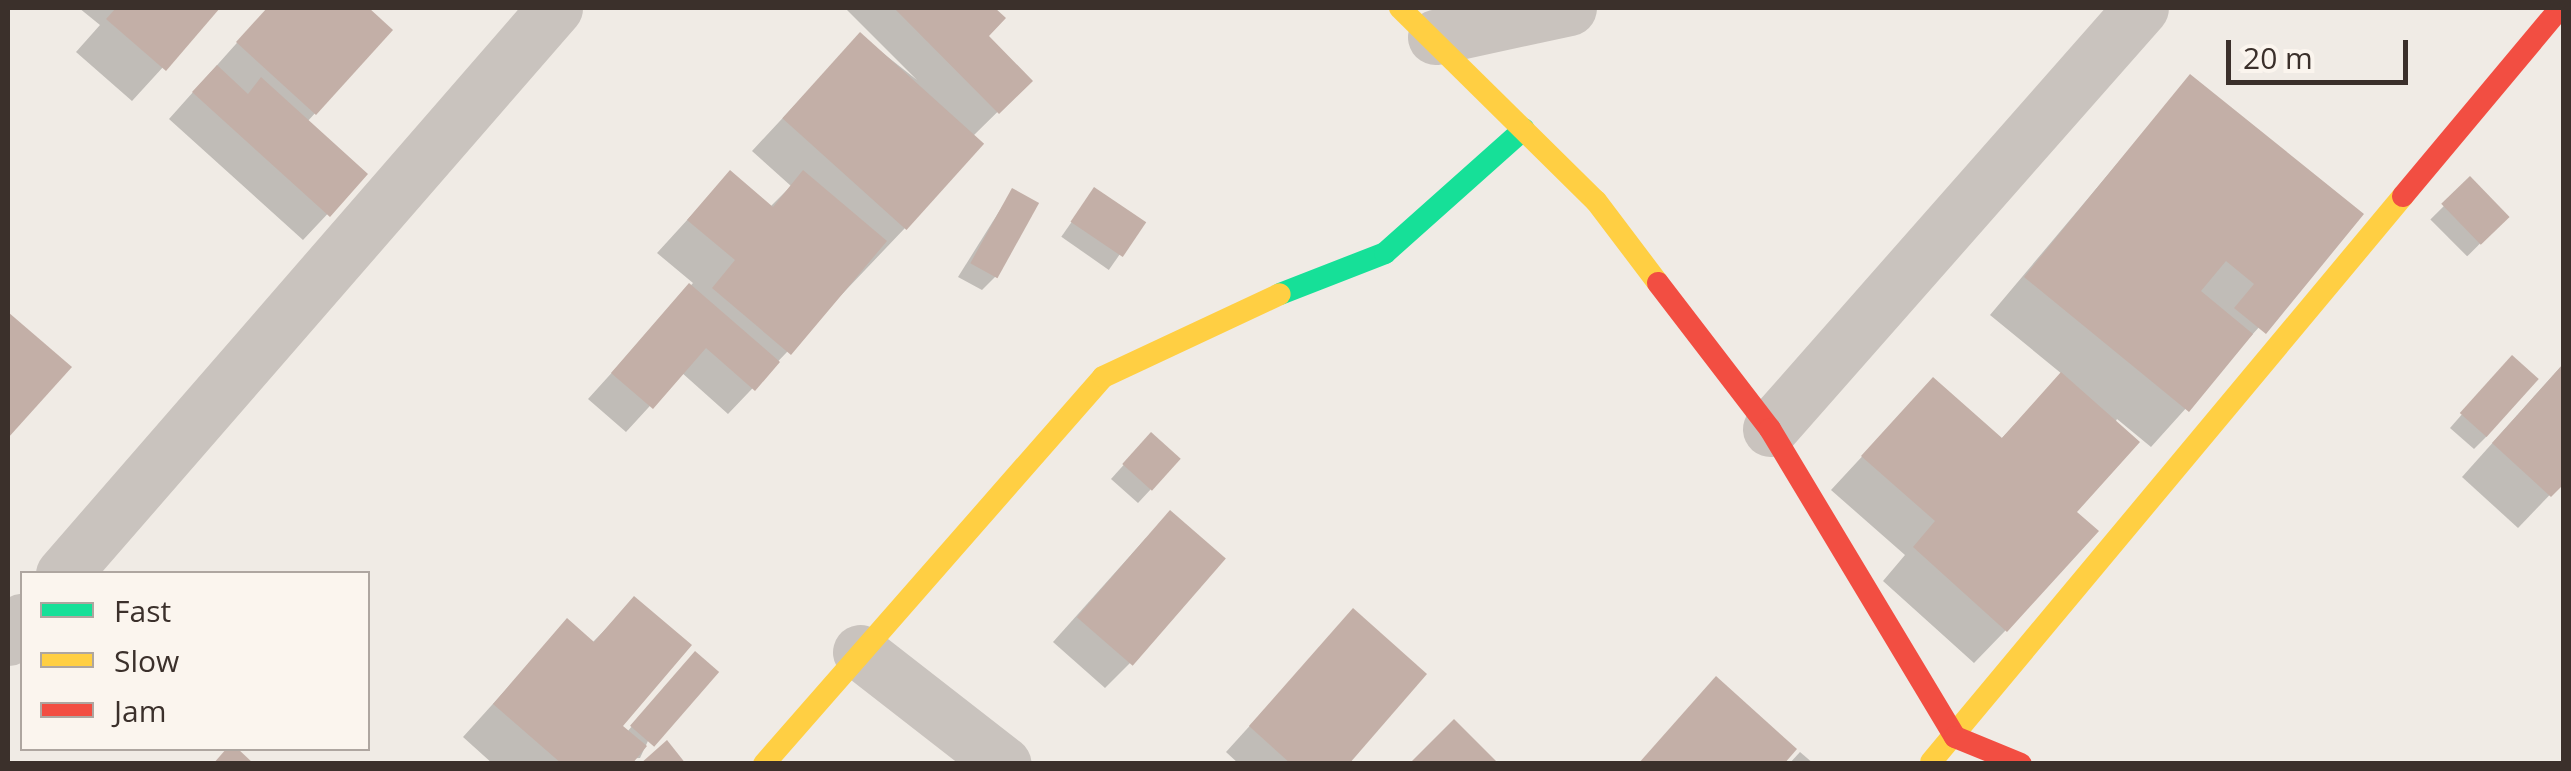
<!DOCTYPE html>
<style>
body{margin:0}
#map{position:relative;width:2571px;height:771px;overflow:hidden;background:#f0ebe5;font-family:"Open Sans",sans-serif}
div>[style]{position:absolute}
.shadow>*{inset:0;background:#0003;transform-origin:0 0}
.building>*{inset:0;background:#c3afa7;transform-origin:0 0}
.street>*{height:55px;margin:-27.5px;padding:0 27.5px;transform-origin:27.5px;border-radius:27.5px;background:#c9c3be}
.fast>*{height:22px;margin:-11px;padding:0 11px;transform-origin:11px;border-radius:11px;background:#16e098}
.slow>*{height:22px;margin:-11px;padding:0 11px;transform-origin:11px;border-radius:11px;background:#ffcf43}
.jam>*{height:22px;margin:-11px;padding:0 11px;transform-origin:11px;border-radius:11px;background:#f24e42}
span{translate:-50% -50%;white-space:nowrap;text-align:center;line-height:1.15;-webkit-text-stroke:8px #fbf5ee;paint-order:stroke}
.frame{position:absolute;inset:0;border:10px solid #3b302b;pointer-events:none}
.legend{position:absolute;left:20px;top:571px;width:350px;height:180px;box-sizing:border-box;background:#fbf5ee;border:2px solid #aea6a0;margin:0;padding:12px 18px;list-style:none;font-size:30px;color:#3b302b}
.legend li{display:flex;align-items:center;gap:20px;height:50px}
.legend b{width:50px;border:2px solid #aea6a0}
.scale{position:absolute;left:2226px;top:40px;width:182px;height:45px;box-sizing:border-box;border:5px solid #3b302b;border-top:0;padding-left:12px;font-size:30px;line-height:35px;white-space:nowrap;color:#3b302b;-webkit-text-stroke:8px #fbf5ee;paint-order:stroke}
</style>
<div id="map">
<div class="shadow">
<i style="clip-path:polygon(79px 8px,217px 8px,132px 101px,76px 52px,100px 25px)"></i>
<i style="clip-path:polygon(268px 8px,365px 8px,390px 30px,307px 122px,365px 174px,303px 240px,169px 119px)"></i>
<i style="clip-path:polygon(845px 8px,992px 8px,1002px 18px,986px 36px,1029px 81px,973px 136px,982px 143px,905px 228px,728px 414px,681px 372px,626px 432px,588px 399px,693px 283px,657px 253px,730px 173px,770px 207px,791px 186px,752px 151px,860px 35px,917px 80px)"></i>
<i style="clip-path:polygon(2190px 77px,2360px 215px,2151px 447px,2117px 419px,2005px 631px,1974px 663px,1883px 581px,1905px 555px,1831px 490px,1933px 380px,2000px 440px,2062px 374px,1990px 315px)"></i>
<i style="left:2470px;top:180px;width:52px;height:56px;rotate:45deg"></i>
<i style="left:1094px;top:190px;width:58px;height:57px;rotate:35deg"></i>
<i style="clip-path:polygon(1012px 191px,995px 277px,982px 290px,958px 277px)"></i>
<i style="clip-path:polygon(8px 314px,68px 367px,8px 434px)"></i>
<i style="clip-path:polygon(2564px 363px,2564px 480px,2518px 528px,2462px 477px)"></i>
<i style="clip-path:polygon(2499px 372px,2487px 436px,2474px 449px,2450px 428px)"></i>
<i style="clip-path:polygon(1138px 449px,1178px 460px,1138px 503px,1111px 479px)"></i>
<i style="clip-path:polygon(1146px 538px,1130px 663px,1105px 688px,1053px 642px)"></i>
<i style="clip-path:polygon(635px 599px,619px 726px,627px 732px,682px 668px,640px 758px,493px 764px,463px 737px,567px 622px,592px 643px)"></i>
<i style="clip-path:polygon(1353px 612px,1346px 764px,1239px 764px,1226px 752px)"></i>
<i style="clip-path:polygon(1800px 752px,1814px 764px,1789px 764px)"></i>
</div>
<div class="building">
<i style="clip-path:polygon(116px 8px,220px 8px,166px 71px,106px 19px)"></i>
<i style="clip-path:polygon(267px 8px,369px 8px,393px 30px,316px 115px,236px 42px)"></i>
<i style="clip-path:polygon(894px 8px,995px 8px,1006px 18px,989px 36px,1033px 81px,999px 114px)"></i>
<i style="left:860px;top:32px;width:167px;height:116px;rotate:42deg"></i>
<i style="clip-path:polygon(217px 65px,248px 94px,261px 77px,368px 174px,330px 217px,192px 92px)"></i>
<i style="clip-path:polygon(2190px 74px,2364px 214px,2266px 334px,2234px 308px,2254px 284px,2226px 261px,2201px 291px,2253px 334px,2189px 412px,2024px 277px)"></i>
<i style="clip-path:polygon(730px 170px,773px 207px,803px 170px,887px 241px,791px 355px,712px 288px,735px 260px,687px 220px)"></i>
<i style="left:2470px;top:176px;width:57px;height:40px;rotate:46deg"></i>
<i style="left:1094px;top:187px;width:63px;height:42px;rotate:34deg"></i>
<i style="left:1012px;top:188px;width:31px;height:86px;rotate:29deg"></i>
<i style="clip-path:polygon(689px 283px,780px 362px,755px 391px,706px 348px,653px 409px,611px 373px)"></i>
<i style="clip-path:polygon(8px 312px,72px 367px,8px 438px)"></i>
<i style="left:2512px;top:355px;width:36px;height:78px;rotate:42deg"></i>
<i style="clip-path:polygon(2564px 363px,2564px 484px,2551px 497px,2492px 443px)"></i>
<i style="clip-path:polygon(2061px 372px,2140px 442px,2077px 512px,2099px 531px,2007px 632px,1913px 547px,1935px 521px,1861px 456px,1933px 377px,2002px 438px)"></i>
<i style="left:1151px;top:432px;width:40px;height:43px;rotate:42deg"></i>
<i style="left:1170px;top:510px;width:74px;height:142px;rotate:41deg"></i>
<i style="clip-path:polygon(634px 596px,692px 645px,623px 726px,647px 746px,632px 764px,562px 764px,493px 704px,567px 618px,594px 642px)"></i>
<i style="clip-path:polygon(1353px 608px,1427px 674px,1349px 764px,1291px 764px,1249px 726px)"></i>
<i style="left:695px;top:651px;width:32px;height:99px;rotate:41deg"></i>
<i style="clip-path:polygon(1716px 676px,1797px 749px,1784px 764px,1638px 764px)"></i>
<i style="clip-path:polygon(1454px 719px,1499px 764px,1409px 764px)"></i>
<i style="clip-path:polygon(667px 740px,686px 764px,640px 764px)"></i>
<i style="clip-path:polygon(227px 748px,237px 748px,254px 764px,213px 764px)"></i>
</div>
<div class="street">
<i style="left:1435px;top:37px;width:137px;rotate:-12.2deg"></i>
<i style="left:1770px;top:429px;width:561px;rotate:-48.61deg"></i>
<i style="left:63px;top:574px;width:750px;rotate:-49deg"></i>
<i style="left:8px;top:638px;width:22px;rotate:-51deg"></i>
<i style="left:860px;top:652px;width:182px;rotate:37.9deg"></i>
</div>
<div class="fast">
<i style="left:1280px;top:294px;width:113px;rotate:-21.3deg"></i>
<i style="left:1385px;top:253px;width:186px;rotate:-41.7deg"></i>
</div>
<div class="slow">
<i style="left:1400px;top:8px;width:275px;rotate:44.6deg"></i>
<i style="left:1596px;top:201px;width:103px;rotate:52.9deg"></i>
<i style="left:1931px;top:762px;width:737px;rotate:-50.17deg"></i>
<i style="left:764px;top:764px;width:514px;rotate:-48.78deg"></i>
<i style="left:1103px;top:377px;width:195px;rotate:-25.1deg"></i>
</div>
<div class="jam">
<i style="left:2403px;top:196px;width:245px;rotate:-50.1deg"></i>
<i style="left:1658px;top:283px;width:184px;rotate:52.5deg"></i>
<i style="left:1770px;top:429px;width:359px;rotate:59deg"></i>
<i style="left:1955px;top:737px;width:71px;rotate:22.2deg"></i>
</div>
<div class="frame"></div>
<ul class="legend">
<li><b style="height:12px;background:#16e098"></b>Fast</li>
<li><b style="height:12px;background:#ffcf43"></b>Slow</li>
<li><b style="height:12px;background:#f24e42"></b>Jam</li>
</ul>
<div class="scale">20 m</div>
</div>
